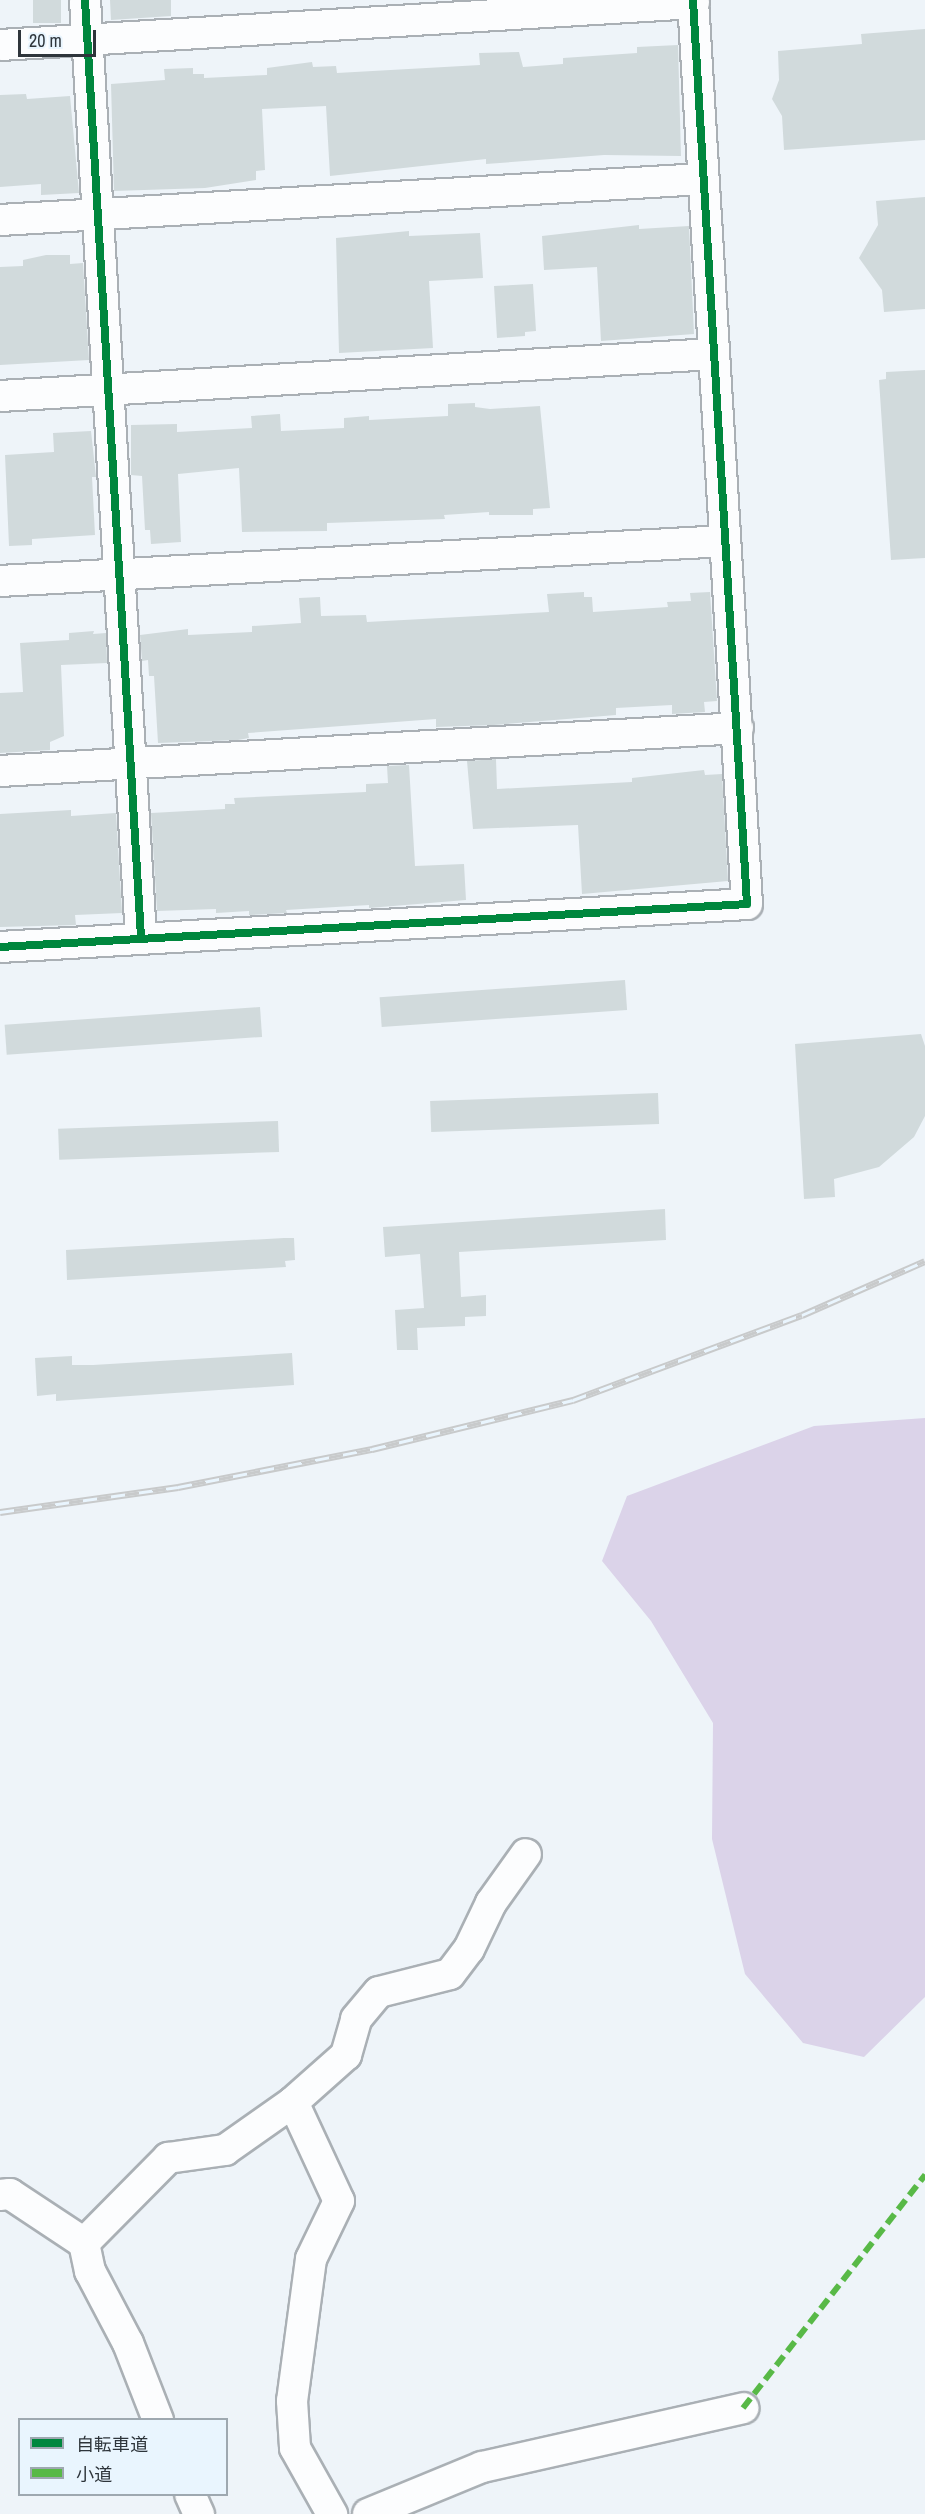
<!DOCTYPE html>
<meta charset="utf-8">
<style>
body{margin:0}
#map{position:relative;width:925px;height:2514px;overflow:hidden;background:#eef4f9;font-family:"Archivo Narrow","Noto Sans JP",sans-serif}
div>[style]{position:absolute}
.forest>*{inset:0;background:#dbd3e9}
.building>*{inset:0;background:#d1dadc;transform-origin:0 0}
.roads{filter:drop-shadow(2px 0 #aab0b5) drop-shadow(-2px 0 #aab0b5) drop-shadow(0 2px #aab0b5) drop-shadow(0 -2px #aab0b5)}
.minor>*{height:30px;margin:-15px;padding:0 15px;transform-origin:15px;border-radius:15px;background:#fcfdfe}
.rail>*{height:7px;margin-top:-3.5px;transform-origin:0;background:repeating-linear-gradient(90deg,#e9f5fe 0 14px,#c8cacb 0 28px);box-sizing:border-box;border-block:2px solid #c8cacb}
.quiet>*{height:6px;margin-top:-3px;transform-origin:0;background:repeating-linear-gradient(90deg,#58b947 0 12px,transparent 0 18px)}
.cycleway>*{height:8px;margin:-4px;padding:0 4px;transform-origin:4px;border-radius:4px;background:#00873e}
span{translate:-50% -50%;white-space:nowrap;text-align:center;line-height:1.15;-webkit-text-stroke:6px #e9f5fe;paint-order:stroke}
.legend{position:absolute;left:18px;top:2418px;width:210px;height:78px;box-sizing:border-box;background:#e9f5fe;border:2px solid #9ea8b0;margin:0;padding:8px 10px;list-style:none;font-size:18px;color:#2e353b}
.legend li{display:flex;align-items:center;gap:12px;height:30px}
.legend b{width:30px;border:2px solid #9ea8b0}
.scale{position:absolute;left:18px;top:30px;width:78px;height:27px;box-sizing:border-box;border:3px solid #2e353b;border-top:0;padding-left:8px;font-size:18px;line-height:21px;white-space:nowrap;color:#2e353b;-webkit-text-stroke:4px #e9f5fe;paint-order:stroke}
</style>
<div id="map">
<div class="forest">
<i style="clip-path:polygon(925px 1418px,925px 1997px,864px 2057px,803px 2043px,745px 1974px,712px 1839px,713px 1723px,651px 1621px,602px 1561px,627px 1496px,814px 1426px)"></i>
</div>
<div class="building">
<i style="left:33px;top:0;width:28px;height:23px"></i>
<i style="clip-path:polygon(110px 0,171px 0,171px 16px,111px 20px)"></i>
<i style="clip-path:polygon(925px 29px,925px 140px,784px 150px,782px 116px,772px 99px,779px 80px,778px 51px,862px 44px,861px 34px)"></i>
<i style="clip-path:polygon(678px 45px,681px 156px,604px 155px,486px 164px,486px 159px,330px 176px,326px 106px,262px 109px,265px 170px,256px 171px,256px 180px,205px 188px,114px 191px,111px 84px,165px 80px,164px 69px,193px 68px,193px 74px,204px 74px,204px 78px,267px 75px,267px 68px,312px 62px,313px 67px,336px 66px,337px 73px,480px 65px,479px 53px,519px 52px,523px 67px,563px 64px,563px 58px,637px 53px,637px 47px)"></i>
<i style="clip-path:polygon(26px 94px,27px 99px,70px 96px,79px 193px,41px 195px,41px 184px,0 187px,0 95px)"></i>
<i style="clip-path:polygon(925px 197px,925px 309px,884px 312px,882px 290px,859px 258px,878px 225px,876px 201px)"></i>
<i style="clip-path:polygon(639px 225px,639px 229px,689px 226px,694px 334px,601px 341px,597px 267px,544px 270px,542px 236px)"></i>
<i style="clip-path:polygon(409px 231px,409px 236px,480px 233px,483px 278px,429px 281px,433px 348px,339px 353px,336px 238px)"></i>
<i style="clip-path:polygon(46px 255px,70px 255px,70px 264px,83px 263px,89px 360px,0 365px,0 267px,23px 266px,23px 260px)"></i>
<i style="clip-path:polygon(533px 284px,536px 331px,525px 332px,525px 336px,497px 338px,494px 286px)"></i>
<i style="clip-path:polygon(925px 370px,925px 558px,891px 560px,879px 380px,886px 379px,886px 372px)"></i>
<i style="clip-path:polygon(475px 403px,475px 407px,490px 409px,540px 406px,550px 508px,533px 509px,533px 515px,489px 515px,489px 512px,444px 515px,445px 519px,327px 523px,327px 531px,242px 532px,239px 468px,178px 474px,181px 542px,151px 544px,150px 530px,145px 530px,142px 476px,131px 475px,131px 425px,177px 424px,177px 432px,252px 428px,251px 416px,280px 414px,281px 431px,344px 428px,344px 418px,369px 416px,369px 420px,448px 416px,448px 404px)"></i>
<i style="clip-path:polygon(91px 431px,96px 477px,92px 477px,95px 535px,32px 539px,32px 545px,9px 546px,5px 455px,54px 452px,53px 433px)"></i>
<i style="clip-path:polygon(584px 592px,584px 597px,592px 597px,593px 612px,668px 607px,667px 602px,691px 601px,690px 593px,710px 592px,717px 701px,704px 702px,705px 712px,672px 714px,672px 705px,616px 708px,616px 715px,494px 725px,436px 727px,436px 719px,248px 733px,249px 738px,238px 740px,158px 743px,154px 676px,149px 676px,148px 660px,142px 661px,140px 635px,188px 629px,188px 635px,252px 632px,252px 626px,301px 623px,299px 598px,320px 597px,321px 616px,366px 615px,367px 622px,549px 612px,547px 594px)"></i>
<i style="clip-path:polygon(94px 631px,93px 634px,106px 633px,107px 663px,61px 665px,64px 736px,50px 742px,50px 750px,0 753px,0 693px,23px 692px,20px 643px,69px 640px,69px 633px)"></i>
<i style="clip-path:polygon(496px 759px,497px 789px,632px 782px,632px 778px,704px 770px,705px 775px,722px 774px,728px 881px,582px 894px,578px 825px,473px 829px,467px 761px)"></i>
<i style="clip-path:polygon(409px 765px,415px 866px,464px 864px,466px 900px,369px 908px,369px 905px,286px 910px,287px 913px,249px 915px,249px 911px,216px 913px,216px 909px,157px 911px,151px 813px,225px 809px,225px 804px,235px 804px,234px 798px,366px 792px,366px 784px,388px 783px,387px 766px)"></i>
<i style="clip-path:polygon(71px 810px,71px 816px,116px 813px,122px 913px,75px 915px,76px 925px,0 927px,0 814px)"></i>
<i style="left:625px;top:980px;width:30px;height:246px;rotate:86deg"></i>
<i style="left:260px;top:1007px;width:30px;height:256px;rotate:86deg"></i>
<i style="clip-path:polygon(921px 1034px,925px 1046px,925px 1116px,914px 1137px,879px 1167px,834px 1179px,835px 1197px,804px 1199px,795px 1044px)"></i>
<i style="left:658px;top:1093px;width:31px;height:228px;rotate:88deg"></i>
<i style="left:278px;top:1121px;width:31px;height:220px;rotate:88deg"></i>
<i style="clip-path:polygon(665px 1209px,666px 1240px,459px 1252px,461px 1297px,486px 1295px,486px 1316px,465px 1317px,465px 1326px,417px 1328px,418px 1350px,397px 1350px,395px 1310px,424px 1308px,420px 1254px,385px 1257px,383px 1227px)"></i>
<i style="clip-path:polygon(284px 1238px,294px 1238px,295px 1260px,285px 1261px,286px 1267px,67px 1280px,66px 1250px)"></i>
<i style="clip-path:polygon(292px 1353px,294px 1385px,56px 1401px,56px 1394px,37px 1396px,35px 1358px,72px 1356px,72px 1365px,93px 1365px)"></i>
</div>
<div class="roads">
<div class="minor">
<i style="left:85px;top:0;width:940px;rotate:86.58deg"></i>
<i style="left:0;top:45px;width:695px;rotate:-3.46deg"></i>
<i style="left:0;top:220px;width:703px;rotate:-3.34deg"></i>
<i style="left:0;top:396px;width:714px;rotate:-3.37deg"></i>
<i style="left:0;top:581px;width:725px;rotate:-3.16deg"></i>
<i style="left:0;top:771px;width:739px;rotate:-3.33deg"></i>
<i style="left:0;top:947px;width:748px;rotate:-3.29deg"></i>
<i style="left:747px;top:904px;width:906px;rotate:-93.42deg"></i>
<i style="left:293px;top:2102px;width:109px;rotate:65.1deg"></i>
<i style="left:339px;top:2201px;width:64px;rotate:115.8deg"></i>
<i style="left:311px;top:2259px;width:143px;rotate:97.6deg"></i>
<i style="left:292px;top:2401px;width:47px;rotate:86.3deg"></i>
<i style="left:295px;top:2448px;width:76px;rotate:60.7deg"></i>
<i style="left:0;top:2195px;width:10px;rotate:-6deg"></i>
<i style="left:10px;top:2194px;width:89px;rotate:33.5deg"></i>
<i style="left:84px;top:2243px;width:120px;rotate:-45.3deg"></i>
<i style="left:168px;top:2158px;width:58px;rotate:-8deg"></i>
<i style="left:225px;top:2150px;width:83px;rotate:-35.2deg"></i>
<i style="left:293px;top:2102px;width:71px;rotate:-41.6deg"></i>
<i style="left:346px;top:2055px;width:37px;rotate:-74deg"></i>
<i style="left:356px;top:2019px;width:35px;rotate:-50deg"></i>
<i style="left:379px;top:1992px;width:73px;rotate:-14.2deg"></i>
<i style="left:450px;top:1974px;width:31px;rotate:-53deg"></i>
<i style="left:469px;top:1949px;width:51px;rotate:-64.4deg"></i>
<i style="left:491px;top:1903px;width:60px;rotate:-54.5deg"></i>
<i style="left:84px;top:2243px;width:29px;rotate:78deg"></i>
<i style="left:90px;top:2271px;width:81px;rotate:62.2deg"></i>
<i style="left:128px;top:2343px;width:83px;rotate:68.7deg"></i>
<i style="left:190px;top:2494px;width:22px;rotate:66deg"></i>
<i style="left:368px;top:2514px;width:123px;rotate:-22.4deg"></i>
<i style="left:482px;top:2467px;width:268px;rotate:-12.7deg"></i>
</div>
</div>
<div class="rail">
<i style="left:0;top:1512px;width:180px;rotate:-8deg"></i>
<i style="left:178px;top:1487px;width:198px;rotate:-11.1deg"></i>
<i style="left:372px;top:1449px;width:207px;rotate:-13.7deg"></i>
<i style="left:573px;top:1400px;width:244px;rotate:-20.4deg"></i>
<i style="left:802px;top:1315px;width:134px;rotate:-23.7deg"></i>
</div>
<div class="quiet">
<i style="left:743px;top:2408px;width:296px;rotate:-52deg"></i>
</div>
<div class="cycleway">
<i style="left:85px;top:0;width:940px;rotate:86.58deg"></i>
<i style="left:0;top:947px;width:748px;rotate:-3.29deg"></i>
<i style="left:747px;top:904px;width:906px;rotate:-93.42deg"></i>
</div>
<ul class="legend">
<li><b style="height:8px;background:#00873e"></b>自転車道</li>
<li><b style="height:8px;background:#58b947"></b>小道</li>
</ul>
<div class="scale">20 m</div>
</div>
